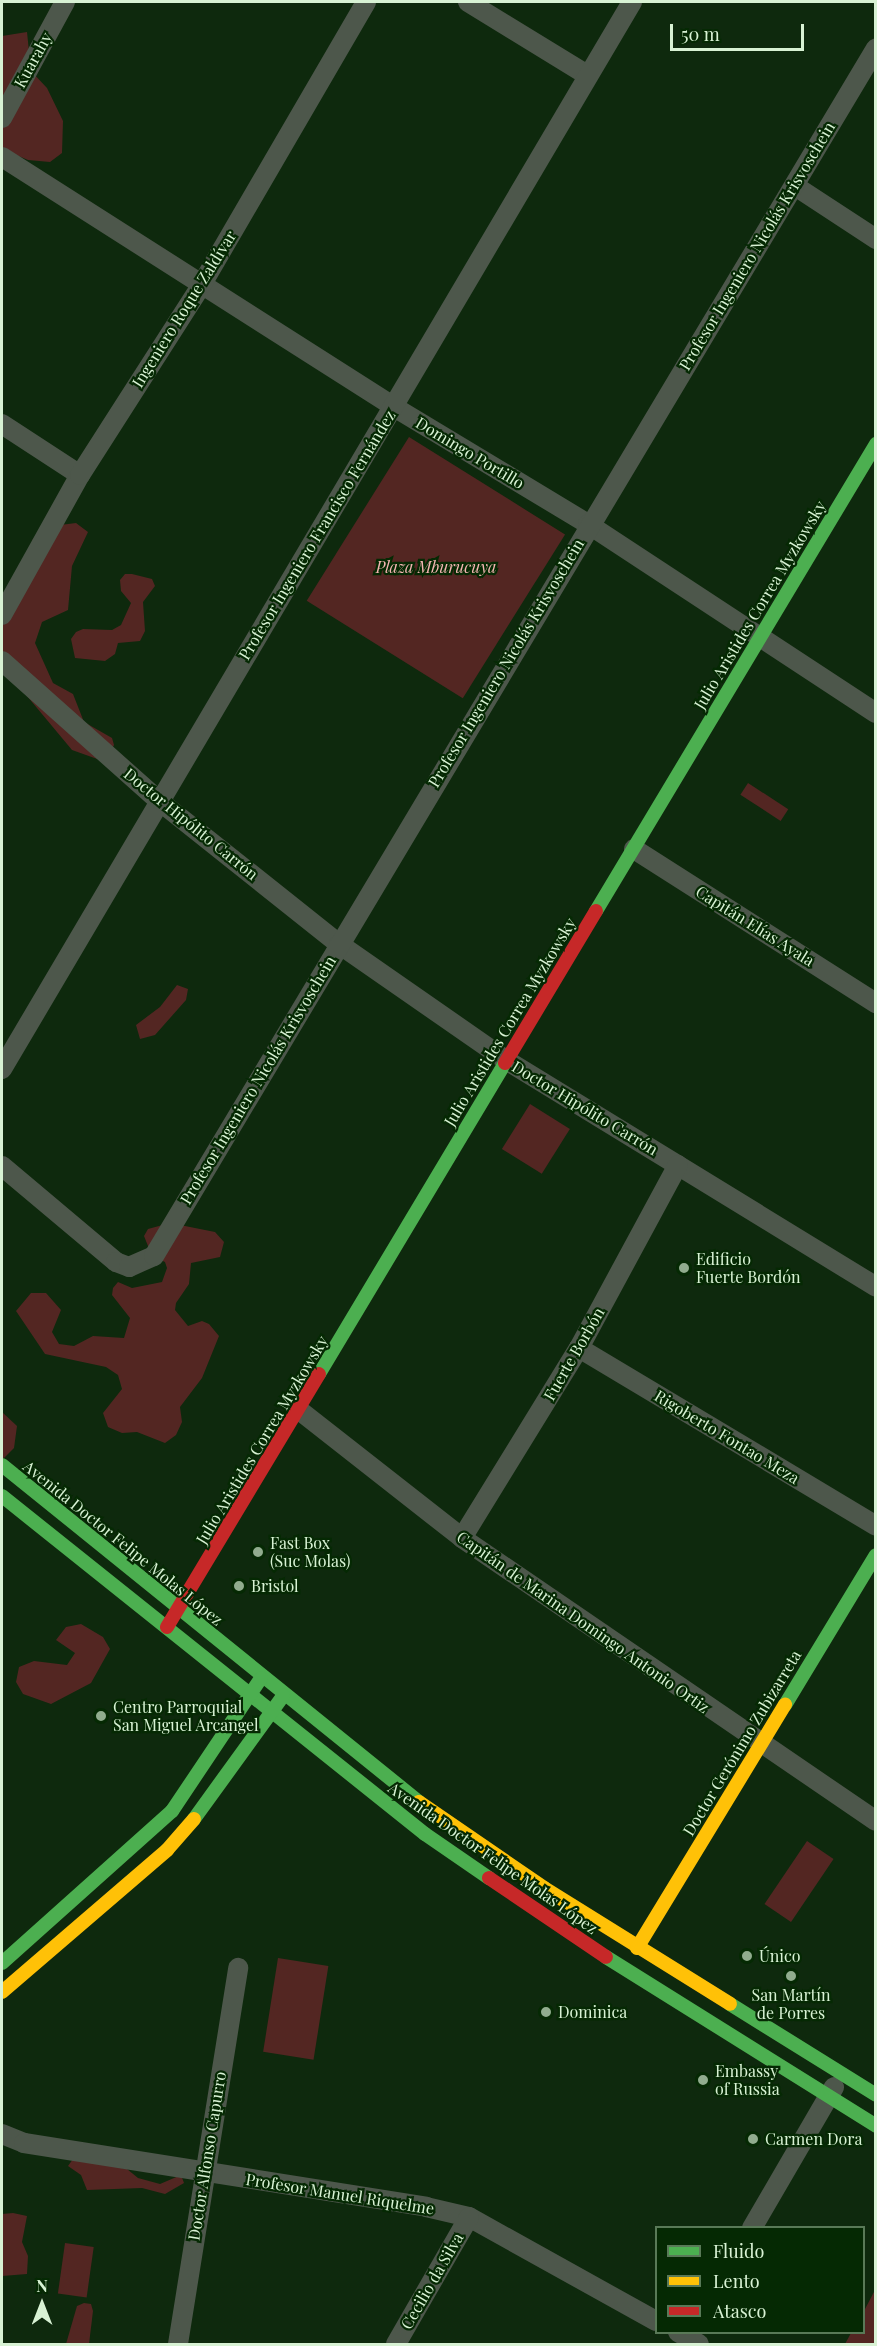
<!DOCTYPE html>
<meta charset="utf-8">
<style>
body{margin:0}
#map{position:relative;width:877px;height:2346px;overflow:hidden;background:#0e290d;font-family:"Playfair Display",serif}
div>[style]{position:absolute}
.green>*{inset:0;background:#532622;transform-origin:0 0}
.street>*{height:20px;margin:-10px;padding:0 10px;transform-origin:10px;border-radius:10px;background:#4d574b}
.fast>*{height:14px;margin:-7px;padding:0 7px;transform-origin:7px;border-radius:7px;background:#4caf50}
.slow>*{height:14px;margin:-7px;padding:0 7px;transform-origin:7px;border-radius:7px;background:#ffc107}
.jam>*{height:14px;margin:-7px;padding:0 7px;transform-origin:7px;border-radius:7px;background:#c62828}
.dots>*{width:16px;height:16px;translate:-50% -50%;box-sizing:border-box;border:3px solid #052903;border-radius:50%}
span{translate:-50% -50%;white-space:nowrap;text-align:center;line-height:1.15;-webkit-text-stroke:4.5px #052903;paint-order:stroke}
.street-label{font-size:16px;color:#d8f2d4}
.park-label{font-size:16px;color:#f4b6b3;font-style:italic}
.poi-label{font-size:16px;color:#d8f2d4}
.left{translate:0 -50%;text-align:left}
.frame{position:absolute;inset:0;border:3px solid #d8f2d4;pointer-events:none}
.legend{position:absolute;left:655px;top:2226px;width:210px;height:108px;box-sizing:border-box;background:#052903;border:2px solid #597957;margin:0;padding:8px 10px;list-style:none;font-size:18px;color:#d8f2d4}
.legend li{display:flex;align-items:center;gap:12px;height:30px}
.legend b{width:30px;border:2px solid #597957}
.north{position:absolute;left:12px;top:2274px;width:60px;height:60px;-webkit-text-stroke:4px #052903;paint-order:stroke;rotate:0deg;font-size:16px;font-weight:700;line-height:24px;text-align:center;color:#d8f2d4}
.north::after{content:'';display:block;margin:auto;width:21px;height:27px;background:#d8f2d4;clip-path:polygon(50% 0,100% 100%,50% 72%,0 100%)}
.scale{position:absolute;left:670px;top:24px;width:134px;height:27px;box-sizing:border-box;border:3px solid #d8f2d4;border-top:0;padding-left:8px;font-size:18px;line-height:21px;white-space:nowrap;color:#d8f2d4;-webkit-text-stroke:4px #052903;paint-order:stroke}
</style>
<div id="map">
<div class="green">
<i style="clip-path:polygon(27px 32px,31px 71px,47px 88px,63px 121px,62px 153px,50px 162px,28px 160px,2px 149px,2px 36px)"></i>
<i style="left:409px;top:437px;width:184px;height:193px;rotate:32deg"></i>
<i style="clip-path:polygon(76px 523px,88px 532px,72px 566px,68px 610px,42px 622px,35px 643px,53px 683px,73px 694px,84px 722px,112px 738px,114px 745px,107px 759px,100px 760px,72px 750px,2px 666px,2px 614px,33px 539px,52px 526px)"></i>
<i style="clip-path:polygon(132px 574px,152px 579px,155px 586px,143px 602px,145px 631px,140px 641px,118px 643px,115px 654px,105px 661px,75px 658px,71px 639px,76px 632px,83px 629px,112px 630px,121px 625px,131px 603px,121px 591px,120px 580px,125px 574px)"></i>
<i style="left:748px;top:783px;width:48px;height:14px;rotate:33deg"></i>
<i style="clip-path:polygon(177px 985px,188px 989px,186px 1000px,155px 1035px,140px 1039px,136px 1025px,160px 1007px)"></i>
<i style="left:530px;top:1104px;width:47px;height:53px;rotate:32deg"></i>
<i style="clip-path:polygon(170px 1223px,215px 1232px,224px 1242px,220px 1257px,191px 1263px,189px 1284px,176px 1303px,175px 1310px,188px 1326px,202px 1321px,209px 1324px,219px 1336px,202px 1378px,180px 1407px,182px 1422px,176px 1435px,165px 1443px,137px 1432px,122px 1433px,108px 1427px,103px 1413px,122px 1389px,118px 1375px,106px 1367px,45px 1354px,16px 1311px,31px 1293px,46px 1293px,61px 1310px,52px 1332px,59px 1344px,74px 1346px,93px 1336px,124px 1338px,130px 1318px,112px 1295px,113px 1288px,118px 1282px,132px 1288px,162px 1282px,167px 1268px,165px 1262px,152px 1256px,144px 1236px,148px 1229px)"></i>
<i style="clip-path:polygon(2px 1412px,17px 1426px,14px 1448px,3px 1459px)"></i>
<i style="clip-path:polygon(81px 1624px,103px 1637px,110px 1649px,91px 1683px,51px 1704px,23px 1694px,16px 1682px,19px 1667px,34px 1661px,67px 1665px,75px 1653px,56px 1640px,66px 1627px)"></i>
<i style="left:807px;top:1841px;width:32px;height:76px;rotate:34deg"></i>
<i style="left:278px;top:1958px;width:51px;height:95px;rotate:9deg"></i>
<i style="clip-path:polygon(73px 2159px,127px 2169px,138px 2178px,160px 2184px,181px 2175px,184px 2183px,165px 2194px,142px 2188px,87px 2190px,81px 2175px,68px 2166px)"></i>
<i style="clip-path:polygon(13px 2213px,27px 2216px,22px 2242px,28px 2256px,27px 2274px,2px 2276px,2px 2214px)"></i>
<i style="left:65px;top:2243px;width:29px;height:51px;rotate:8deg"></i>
<i style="clip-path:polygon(875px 2290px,875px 2344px,845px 2344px,851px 2333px,864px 2332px,864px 2311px)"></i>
<i style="clip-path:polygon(84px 2303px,91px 2304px,93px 2311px,89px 2344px,66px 2344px,77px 2306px)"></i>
</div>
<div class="street">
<i style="left:468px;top:2px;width:140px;rotate:31.5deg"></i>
<i style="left:2px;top:118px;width:132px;rotate:-61.5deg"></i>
<i style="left:2px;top:157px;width:465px;rotate:32.5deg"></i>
<i style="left:394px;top:407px;width:227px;rotate:31.1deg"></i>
<i style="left:588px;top:524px;width:344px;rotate:33.3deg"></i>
<i style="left:795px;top:186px;width:97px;rotate:33.2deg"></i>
<i style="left:2px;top:424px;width:93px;rotate:33.2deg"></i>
<i style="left:2px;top:615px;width:160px;rotate:-60.9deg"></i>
<i style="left:80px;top:475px;width:227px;rotate:-57.4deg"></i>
<i style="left:202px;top:284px;width:326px;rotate:-59.8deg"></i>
<i style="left:2px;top:661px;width:209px;rotate:41.7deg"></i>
<i style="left:158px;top:800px;width:231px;rotate:38.5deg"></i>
<i style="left:339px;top:944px;width:203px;rotate:34.8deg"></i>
<i style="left:506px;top:1060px;width:434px;rotate:31.5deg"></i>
<i style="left:634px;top:849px;width:287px;rotate:32.5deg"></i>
<i style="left:2px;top:1069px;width:1239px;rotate:-59.44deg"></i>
<i style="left:2px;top:1166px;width:149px;rotate:40.1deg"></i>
<i style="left:116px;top:1262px;width:14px;rotate:21deg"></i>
<i style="left:129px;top:1267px;width:27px;rotate:-24deg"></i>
<i style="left:154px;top:1256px;width:1407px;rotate:-59.13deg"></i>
<i style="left:579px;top:1348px;width:346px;rotate:30.9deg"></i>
<i style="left:299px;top:1410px;width:207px;rotate:38.1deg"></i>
<i style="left:462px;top:1538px;width:501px;rotate:34.36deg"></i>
<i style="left:462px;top:1538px;width:223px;rotate:-58.4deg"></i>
<i style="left:579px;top:1348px;width:208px;rotate:-61.6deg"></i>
<i style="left:2px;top:2134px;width:24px;rotate:22deg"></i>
<i style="left:24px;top:2143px;width:407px;rotate:9deg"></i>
<i style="left:426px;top:2207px;width:44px;rotate:13.1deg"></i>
<i style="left:469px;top:2217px;width:214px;rotate:29.1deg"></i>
<i style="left:752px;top:2228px;width:163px;rotate:-59.8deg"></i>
<i style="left:678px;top:2332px;width:24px;rotate:30deg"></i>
<i style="left:178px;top:2344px;width:381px;rotate:-80.9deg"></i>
<i style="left:396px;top:2344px;width:146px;rotate:-60.1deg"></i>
</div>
<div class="fast">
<i style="left:596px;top:911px;width:545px;rotate:-59.05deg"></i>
<i style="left:319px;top:1374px;width:362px;rotate:-59.1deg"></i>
<i style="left:2px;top:1465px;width:536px;rotate:38.94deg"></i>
<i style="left:2px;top:1496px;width:541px;rotate:38.63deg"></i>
<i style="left:425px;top:1834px;width:78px;rotate:34.5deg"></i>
<i style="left:785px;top:1705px;width:175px;rotate:-58.8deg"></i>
<i style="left:194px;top:1819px;width:152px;rotate:-54.1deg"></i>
<i style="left:606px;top:1957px;width:319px;rotate:32deg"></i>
<i style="left:2px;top:1963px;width:228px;rotate:-41.8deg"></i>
<i style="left:172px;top:1811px;width:160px;rotate:-56.2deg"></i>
<i style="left:730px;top:2004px;width:172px;rotate:31.9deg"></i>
</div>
<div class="slow">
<i style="left:419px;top:1802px;width:152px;rotate:34.5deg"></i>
<i style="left:544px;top:1888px;width:219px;rotate:31.9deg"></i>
<i style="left:637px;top:1948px;width:285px;rotate:-58.7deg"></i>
<i style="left:2px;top:1992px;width:218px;rotate:-40.7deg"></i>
<i style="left:167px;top:1850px;width:41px;rotate:-48.9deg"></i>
</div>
<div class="jam">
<i style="left:505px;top:1063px;width:177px;rotate:-59.1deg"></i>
<i style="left:167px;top:1627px;width:295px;rotate:-59deg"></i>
<i style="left:489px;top:1878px;width:141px;rotate:34deg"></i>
</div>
<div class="dots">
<i style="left:684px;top:1268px;background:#91ac8e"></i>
<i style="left:258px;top:1552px;background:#91ac8e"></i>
<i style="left:239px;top:1586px;background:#91ac8e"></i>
<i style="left:101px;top:1716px;background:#91ac8e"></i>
<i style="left:747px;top:1956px;background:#91ac8e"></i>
<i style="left:791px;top:1976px;background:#91ac8e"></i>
<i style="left:546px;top:2012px;background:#91ac8e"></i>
<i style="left:703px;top:2080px;background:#91ac8e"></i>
<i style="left:753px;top:2139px;background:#91ac8e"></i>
</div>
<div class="street-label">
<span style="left:33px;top:60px;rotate:-61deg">Kuarahy</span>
<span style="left:757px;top:246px;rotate:-59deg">Profesor Ingeniero Nicolás Krisvoschein</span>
<span style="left:184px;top:309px;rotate:-58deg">Ingeniero Roque Zaldívar</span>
<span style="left:470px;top:453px;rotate:31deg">Domingo Portillo</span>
<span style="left:317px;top:535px;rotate:-59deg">Profesor Ingeniero Francisco Fernández</span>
<span style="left:760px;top:605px;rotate:-59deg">Julio Aristides Correa Myzkowsky</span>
<span style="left:506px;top:663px;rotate:-59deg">Profesor Ingeniero Nicolás Krisvoschein</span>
<span style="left:191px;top:824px;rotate:39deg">Doctor Hipólito Carrón</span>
<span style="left:755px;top:926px;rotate:32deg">Capitán Elías Ayala</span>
<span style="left:510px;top:1022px;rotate:-59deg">Julio Aristides Correa Myzkowsky</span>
<span style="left:258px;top:1080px;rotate:-59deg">Profesor Ingeniero Nicolás Krisvoschein</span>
<span style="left:585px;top:1108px;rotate:31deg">Doctor Hipólito Carrón</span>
<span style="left:574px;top:1354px;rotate:-60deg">Fuerte Borbón</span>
<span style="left:727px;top:1437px;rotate:31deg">Rigoberto Fontao Meza</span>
<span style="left:262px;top:1440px;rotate:-59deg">Julio Aristides Correa Myzkowsky</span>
<span style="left:123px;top:1543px;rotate:39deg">Avenida Doctor Felipe Molas López</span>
<span style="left:583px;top:1622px;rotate:35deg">Capitán de Marina Domingo Antonio Ortiz</span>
<span style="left:742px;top:1743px;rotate:-59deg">Doctor Gerónimo Zubizarreta</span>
<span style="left:493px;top:1858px;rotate:35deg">Avenida Doctor Felipe Molas López</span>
<span style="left:207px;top:2156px;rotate:-81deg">Doctor Alfonso Capurro</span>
<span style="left:340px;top:2194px;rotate:9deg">Profesor Manuel Riquelme</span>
<span style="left:432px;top:2281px;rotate:-60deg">Cecilio da Silva</span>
</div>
<div class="park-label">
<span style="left:436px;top:567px">Plaza Mburucuya</span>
</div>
<div class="poi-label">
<span class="left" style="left:696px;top:1268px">Edificio<br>Fuerte Bordón</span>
<span class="left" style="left:270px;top:1552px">Fast Box<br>(Suc Molas)</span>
<span class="left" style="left:251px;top:1586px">Bristol</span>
<span class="left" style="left:113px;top:1716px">Centro Parroquial<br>San Miguel Arcangel</span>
<span class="left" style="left:759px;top:1956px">Único</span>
<span style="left:791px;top:2004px">San Martín<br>de Porres</span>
<span class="left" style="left:558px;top:2012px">Dominica</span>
<span class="left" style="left:715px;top:2080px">Embassy<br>of Russia</span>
<span class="left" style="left:765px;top:2139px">Carmen Dora</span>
</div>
<div class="frame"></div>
<ul class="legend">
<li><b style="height:8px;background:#4caf50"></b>Fluido</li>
<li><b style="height:8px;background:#ffc107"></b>Lento</li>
<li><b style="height:8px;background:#c62828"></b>Atasco</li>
</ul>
<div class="north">N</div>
<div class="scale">50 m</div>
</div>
